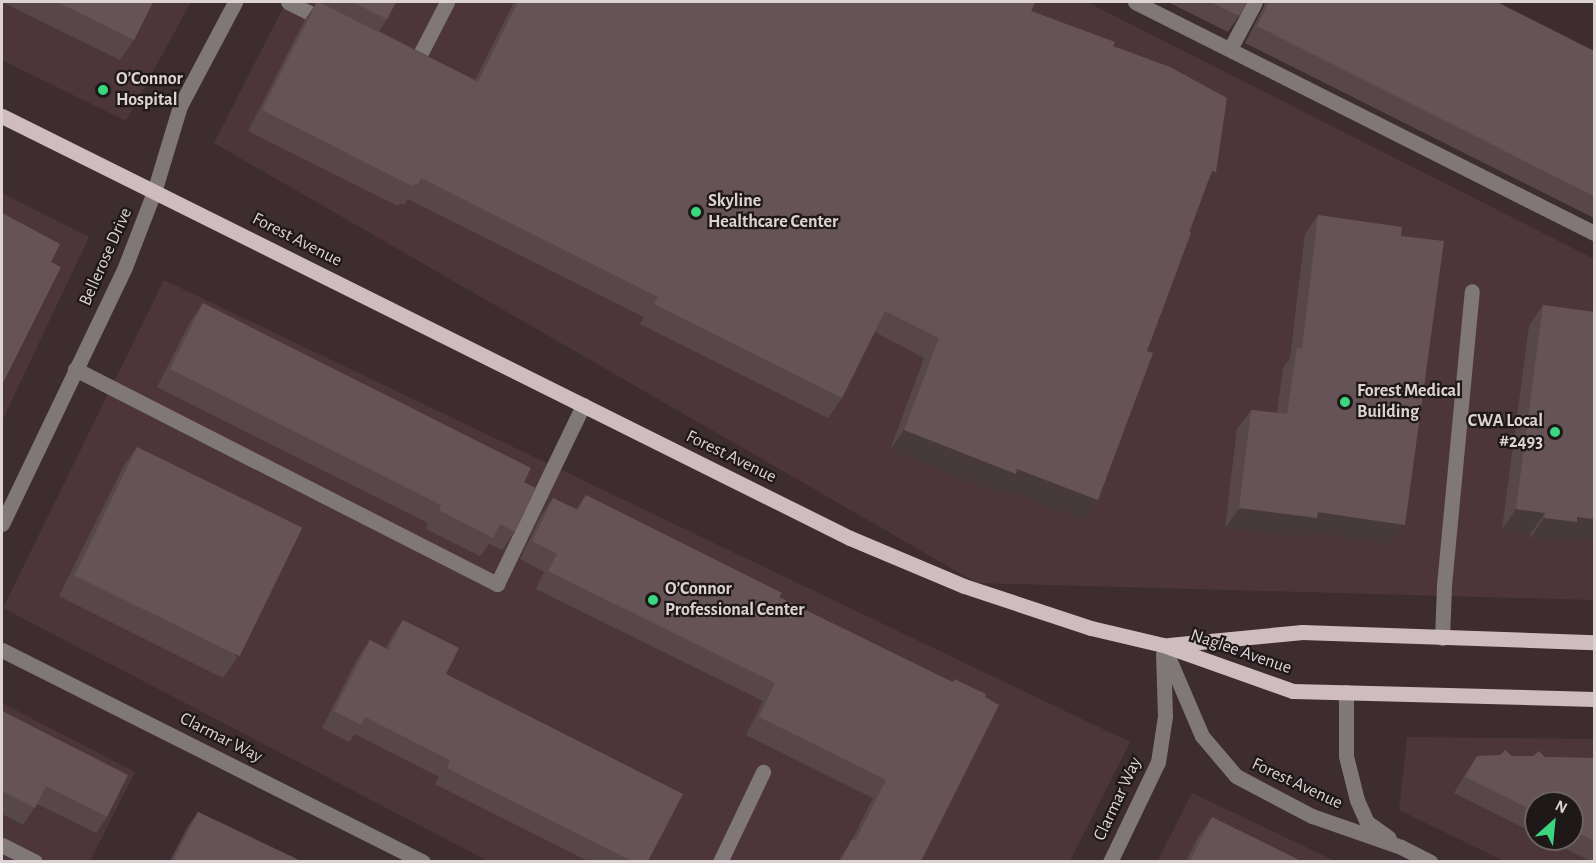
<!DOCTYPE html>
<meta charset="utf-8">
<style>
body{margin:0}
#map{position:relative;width:1596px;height:863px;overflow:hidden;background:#3d2d31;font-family:"Alegreya Sans",sans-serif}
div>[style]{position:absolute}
.built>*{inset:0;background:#4d363b}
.minor>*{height:15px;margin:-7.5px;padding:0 7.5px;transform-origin:7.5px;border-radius:7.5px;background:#807779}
.major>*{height:15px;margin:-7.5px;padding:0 7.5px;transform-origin:7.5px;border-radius:7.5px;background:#cebcc0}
.wall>*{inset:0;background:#57474b}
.shaded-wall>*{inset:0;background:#473a3d}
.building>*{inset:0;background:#655357;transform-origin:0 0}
.dots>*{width:16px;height:16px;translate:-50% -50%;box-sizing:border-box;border:3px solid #1f1819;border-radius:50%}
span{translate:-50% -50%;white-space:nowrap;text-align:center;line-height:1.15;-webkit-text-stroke:4.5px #1f1819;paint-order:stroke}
.poi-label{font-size:18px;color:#ddd2d4;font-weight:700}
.left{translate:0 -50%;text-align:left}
.right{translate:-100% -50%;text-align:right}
.street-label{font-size:18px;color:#ddd2d4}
.frame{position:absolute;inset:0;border:3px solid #ddd2d4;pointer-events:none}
.north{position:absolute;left:1524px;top:791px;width:60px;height:60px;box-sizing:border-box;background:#1f1819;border:2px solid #6b6264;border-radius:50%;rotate:27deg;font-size:16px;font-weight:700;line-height:24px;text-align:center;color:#ddd2d4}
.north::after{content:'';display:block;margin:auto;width:21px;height:27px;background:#3bd77f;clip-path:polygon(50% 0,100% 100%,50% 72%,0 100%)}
</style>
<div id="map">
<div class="built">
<i style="clip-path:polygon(2px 2px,191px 2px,126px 121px,2px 60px)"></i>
<i style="clip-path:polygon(286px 2px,1087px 2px,1594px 259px,1594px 600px,977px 583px,214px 143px)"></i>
<i style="clip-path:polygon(2px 193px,89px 237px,2px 421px)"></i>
<i style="clip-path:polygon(164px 280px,1130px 742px,1070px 861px,488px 861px,3px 608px)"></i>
<i style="clip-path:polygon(2px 703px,135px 772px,90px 861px,2px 861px)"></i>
<i style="clip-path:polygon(evenodd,1407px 737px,1594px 739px,1594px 861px,1504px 861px,1399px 810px,1407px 737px,1536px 803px,1572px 803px,1572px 839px,1536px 839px,1536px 803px)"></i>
<i style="clip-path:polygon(1192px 793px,1335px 861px,1157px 862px)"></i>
</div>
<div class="minor">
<i style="left:288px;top:2px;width:45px;rotate:26.6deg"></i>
<i style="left:1135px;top:2px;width:514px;rotate:26.71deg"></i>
<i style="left:1230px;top:49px;width:53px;rotate:-62deg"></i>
<i style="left:411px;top:64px;width:4px;rotate:34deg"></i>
<i style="left:414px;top:66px;width:72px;rotate:-62.7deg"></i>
<i style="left:75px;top:369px;width:474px;rotate:27deg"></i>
<i style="left:497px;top:584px;width:199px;rotate:-64.3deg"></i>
<i style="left:2px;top:524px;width:285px;rotate:-64.4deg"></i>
<i style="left:125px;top:267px;width:80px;rotate:-68.9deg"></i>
<i style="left:154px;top:192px;width:90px;rotate:-73.2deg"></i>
<i style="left:180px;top:106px;width:118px;rotate:-62.1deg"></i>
<i style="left:1442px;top:638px;width:53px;rotate:-87.8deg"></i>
<i style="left:1444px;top:585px;width:295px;rotate:-84.6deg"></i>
<i style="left:1163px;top:645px;width:99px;rotate:66.8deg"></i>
<i style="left:1202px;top:736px;width:52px;rotate:49.6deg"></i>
<i style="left:1236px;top:776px;width:86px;rotate:27.8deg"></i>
<i style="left:1312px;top:816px;width:94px;rotate:19.2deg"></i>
<i style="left:1401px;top:847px;width:33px;rotate:27deg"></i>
<i style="left:2px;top:650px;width:471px;rotate:26.7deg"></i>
<i style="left:1346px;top:692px;width:64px;rotate:90deg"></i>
<i style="left:1346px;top:756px;width:45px;rotate:76deg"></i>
<i style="left:1357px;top:800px;width:24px;rotate:66deg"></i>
<i style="left:1367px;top:822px;width:27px;rotate:36deg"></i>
<i style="left:2px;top:845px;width:37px;rotate:27deg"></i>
<i style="left:720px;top:862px;width:100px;rotate:-64.5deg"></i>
<i style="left:1110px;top:862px;width:111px;rotate:-64.4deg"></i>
<i style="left:1158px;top:762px;width:47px;rotate:-81.3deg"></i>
<i style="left:1165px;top:716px;width:62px;rotate:-91.8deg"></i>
</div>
<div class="major">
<i style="left:2px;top:116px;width:947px;rotate:26.46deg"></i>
<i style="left:850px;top:538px;width:124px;rotate:22.8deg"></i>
<i style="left:964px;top:586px;width:134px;rotate:18.3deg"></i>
<i style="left:1091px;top:628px;width:74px;rotate:13.3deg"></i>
<i style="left:1163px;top:645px;width:138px;rotate:19.5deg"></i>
<i style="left:1293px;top:691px;width:301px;rotate:1.5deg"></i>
<i style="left:1169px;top:645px;width:134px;rotate:-5.6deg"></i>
<i style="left:1302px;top:632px;width:292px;rotate:2deg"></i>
</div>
<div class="wall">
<i style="clip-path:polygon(2px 2px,153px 2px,134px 40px,120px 60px)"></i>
<i style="clip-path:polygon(314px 2px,396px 2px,387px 19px,379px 31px,475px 80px,514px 2px,1035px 2px,1031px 11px,1113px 46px,1205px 189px,1147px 351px,1098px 500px,1084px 520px,1004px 490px,1001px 494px,890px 450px,924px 358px,875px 332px,842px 398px,828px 418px,640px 324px,644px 317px,408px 199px,404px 205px,400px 203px,398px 206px,248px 131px,304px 21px,315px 5px,313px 4px)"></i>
<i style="clip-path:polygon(1168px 2px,1247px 2px,1239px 16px,1228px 32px)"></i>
<i style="clip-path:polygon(1264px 2px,1497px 2px,1594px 51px,1594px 218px,1245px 43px,1264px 6px)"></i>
<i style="clip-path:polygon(1318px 215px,1401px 236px,1391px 544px,1307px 532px,1303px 538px,1225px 528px,1237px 429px,1251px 410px,1277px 413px,1283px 368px,1290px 358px,1305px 234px)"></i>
<i style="clip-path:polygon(203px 303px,524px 482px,515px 532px,502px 550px,489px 544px,480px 556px,426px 529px,428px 523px,157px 387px,190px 322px)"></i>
<i style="clip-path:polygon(1543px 305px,1594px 312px,1594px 542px,1566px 537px,1563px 542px,1530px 538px,1531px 533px,1502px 529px,1529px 326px)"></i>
<i style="clip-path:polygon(137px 447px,237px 658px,223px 678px,59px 596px,123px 467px)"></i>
<i style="clip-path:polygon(586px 495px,779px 597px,938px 675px,921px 861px,838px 861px,852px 840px,873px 798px,746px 735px,763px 701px,536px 589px,544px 572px,520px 559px,541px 516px,553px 498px,576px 509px)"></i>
<i style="clip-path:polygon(403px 620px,446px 674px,648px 861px,588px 861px,435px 784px,439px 777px,355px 734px,349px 742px,322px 728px,358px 657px,370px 640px,386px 648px,392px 636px)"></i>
<i style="clip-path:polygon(2px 711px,107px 817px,96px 833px,37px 804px,23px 825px,2px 814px)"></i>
<i style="clip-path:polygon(1477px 756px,1512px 756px,1594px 758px,1594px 861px,1591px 861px,1545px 839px,1572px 839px,1572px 803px,1536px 803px,1536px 834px,1454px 793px,1466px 773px)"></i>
<i style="clip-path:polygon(198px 812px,301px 861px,170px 861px,187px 828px)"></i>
<i style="clip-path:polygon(1212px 817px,1301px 861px,1186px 861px,1198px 837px)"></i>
</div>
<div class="shaded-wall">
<i style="clip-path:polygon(1212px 171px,1216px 172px,1202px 193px)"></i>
<i style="clip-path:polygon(904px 430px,1017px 469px,1098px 500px,1084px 520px,1004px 490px,1001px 494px,890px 450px)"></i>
<i style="clip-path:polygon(1239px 508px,1318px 512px,1405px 525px,1391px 544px,1307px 532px,1303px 538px,1225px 528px)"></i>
<i style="clip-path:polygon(1516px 509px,1545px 513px,1531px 533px,1502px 529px)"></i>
<i style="clip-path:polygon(1577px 517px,1594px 519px,1594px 542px,1566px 537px,1563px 542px,1530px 538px,1544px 518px)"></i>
</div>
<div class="building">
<i style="clip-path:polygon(57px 2px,153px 2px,134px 40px)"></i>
<i style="clip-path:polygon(317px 2px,319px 2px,478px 82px,518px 2px,1035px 2px,1031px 11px,1115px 42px,1113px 46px,1170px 67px,1227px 98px,1216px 172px,1212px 171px,1189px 232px,1191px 233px,1147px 351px,1153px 353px,1098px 500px,1017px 469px,1016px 474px,904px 430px,939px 338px,885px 311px,842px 398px,654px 304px,658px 297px,421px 178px,418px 185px,414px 183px,412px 186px,262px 110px)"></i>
<i style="clip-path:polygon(352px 2px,396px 2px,387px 19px)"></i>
<i style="clip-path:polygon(1211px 2px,1247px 2px,1239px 16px)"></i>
<i style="clip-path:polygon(1269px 2px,1497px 2px,1594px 51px,1594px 196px,1257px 26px)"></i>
<i style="clip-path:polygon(2px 213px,60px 244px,51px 262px,61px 267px,2px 385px)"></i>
<i style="clip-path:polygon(1318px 215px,1402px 227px,1401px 236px,1444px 241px,1405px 525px,1318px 512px,1317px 518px,1239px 508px,1251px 410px,1287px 414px,1297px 348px,1302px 349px)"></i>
<i style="clip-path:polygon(203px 303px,531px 468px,524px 482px,536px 488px,515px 532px,500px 524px,493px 538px,439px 510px,441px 505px,170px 369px)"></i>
<i style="clip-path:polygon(1543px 305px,1594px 312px,1594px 519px,1577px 517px,1577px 522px,1544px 518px,1545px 513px,1516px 509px)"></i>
<i style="left:137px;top:447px;width:184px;height:143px;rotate:26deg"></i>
<i style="clip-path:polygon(586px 495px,782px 593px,779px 597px,938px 675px,953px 682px,954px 679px,986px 694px,985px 697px,999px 705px,921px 861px,841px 861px,852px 839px,855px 841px,886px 780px,759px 717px,775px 683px,548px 571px,557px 554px,532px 541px,553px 498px,578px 510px)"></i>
<i style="clip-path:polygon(403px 620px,459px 648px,446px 674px,683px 794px,648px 861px,632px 861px,447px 768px,450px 760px,365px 717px,361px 725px,334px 711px,370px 640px,388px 650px)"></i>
<i style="clip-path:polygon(2px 711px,128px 775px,107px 817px,46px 786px,35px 808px,2px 791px)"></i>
<i style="clip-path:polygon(1505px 750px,1512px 756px,1533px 756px,1539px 751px,1545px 757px,1594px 758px,1594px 841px,1572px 830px,1572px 803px,1536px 803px,1536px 812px,1465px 777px,1477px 756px,1500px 755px)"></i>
<i style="clip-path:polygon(198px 812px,301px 861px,173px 861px)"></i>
<i style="clip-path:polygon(1212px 817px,1301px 861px,1190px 861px)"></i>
</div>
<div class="dots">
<i style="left:103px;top:90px;background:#3bd77f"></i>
<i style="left:696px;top:212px;background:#3bd77f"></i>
<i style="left:1345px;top:402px;background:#3bd77f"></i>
<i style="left:1555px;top:432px;background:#3bd77f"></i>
<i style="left:653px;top:600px;background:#3bd77f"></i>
</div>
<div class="poi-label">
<span class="left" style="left:116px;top:90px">O’Connor<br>Hospital</span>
<span class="left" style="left:708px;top:212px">Skyline<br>Healthcare Center</span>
<span class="left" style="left:1357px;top:402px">Forest Medical<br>Building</span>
<span class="right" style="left:1543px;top:432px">CWA Local<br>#2493</span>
<span class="left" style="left:665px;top:600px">O’Connor<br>Professional Center</span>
</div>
<div class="street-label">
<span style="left:297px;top:240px;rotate:27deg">Forest Avenue</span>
<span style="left:106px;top:257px;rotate:-66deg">Bellerose Drive</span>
<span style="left:731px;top:457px;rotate:26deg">Forest Avenue</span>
<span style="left:1241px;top:652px;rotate:19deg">Naglee Avenue</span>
<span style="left:221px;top:738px;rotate:27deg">Clarmar Way</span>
<span style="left:1297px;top:784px;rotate:25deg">Forest Avenue</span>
<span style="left:1118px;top:799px;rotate:-65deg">Clarmar Way</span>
</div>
<div class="frame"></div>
<div class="north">N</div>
</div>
